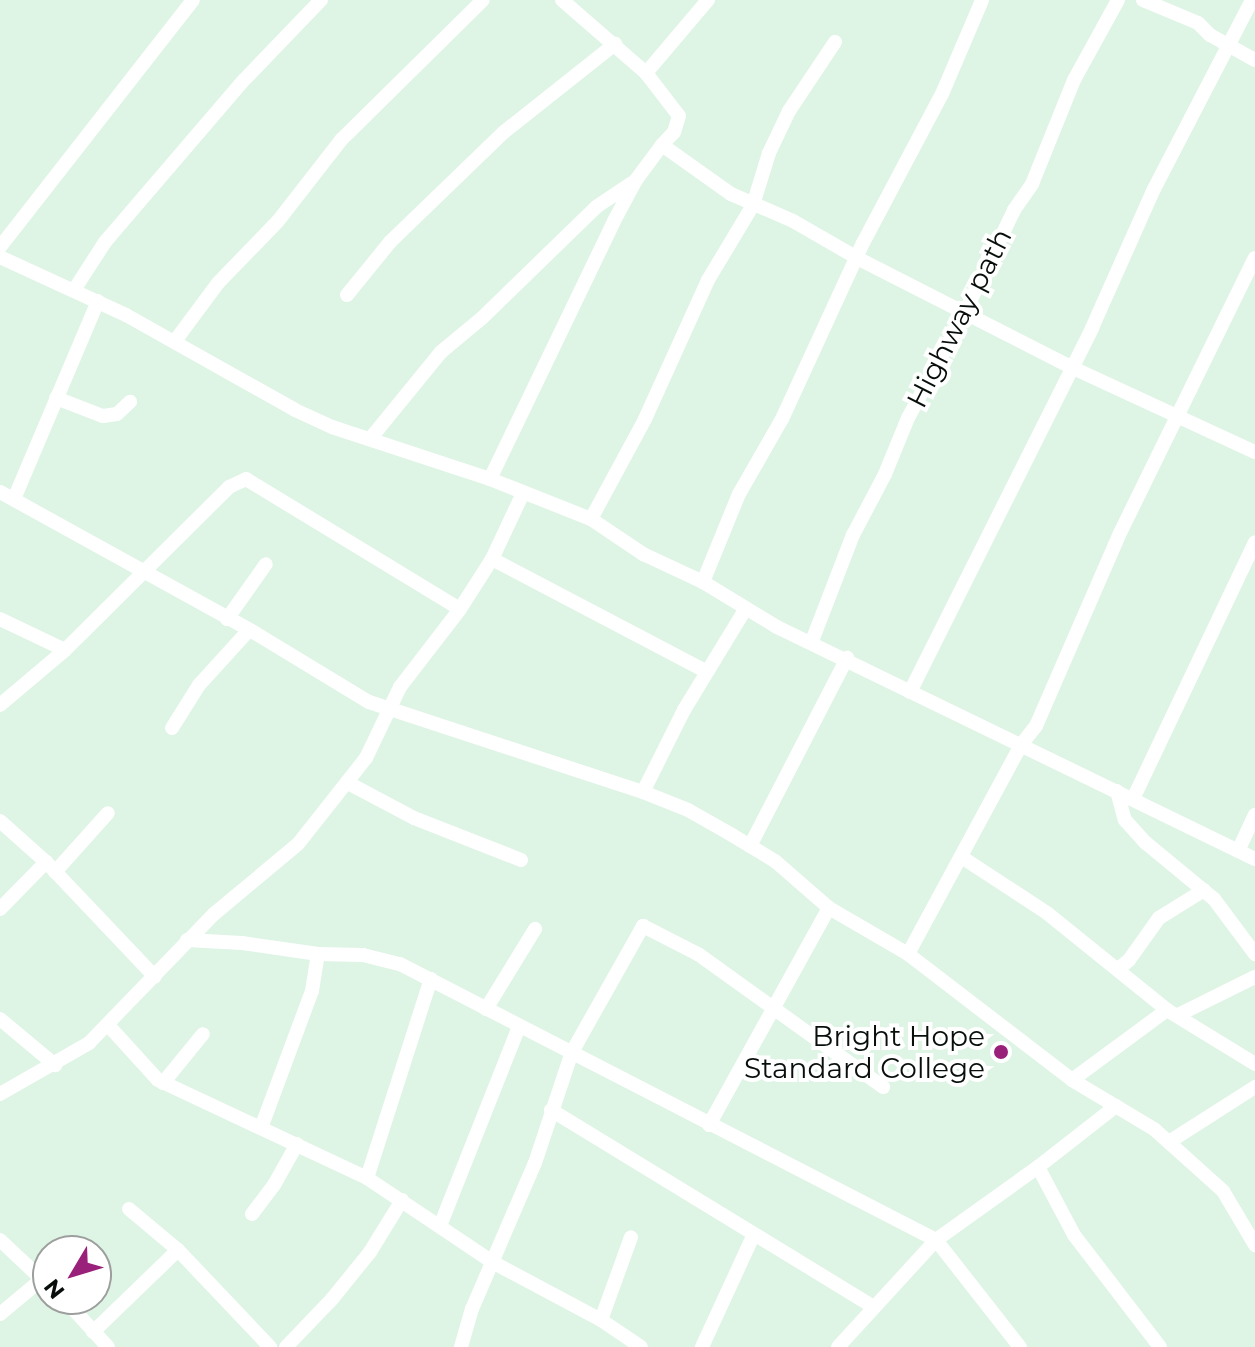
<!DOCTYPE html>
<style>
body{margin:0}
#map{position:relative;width:1255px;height:1347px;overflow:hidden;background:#def4e5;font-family:Montserrat,sans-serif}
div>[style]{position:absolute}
.minor>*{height:14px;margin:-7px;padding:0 7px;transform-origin:7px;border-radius:7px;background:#fff}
.dots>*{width:22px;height:22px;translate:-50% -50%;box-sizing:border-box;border:4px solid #fff;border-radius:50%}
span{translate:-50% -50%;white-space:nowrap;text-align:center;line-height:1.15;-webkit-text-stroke:8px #fff;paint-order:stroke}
.street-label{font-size:28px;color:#080f0b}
.poi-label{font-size:28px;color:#080f0b}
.right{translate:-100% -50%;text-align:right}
.north{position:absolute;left:32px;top:1235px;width:80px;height:80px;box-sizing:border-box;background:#fff;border:2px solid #9c9f9d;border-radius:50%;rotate:232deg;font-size:22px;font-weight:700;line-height:32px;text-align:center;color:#080f0b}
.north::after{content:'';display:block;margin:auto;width:28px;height:36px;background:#9a2179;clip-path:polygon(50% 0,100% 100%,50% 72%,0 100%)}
</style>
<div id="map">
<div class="minor">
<i style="left:562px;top:0;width:111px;rotate:41deg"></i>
<i style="left:646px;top:73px;width:54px;rotate:52.5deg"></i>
<i style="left:679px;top:116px;width:17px;rotate:107deg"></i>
<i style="left:674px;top:132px;width:18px;rotate:133deg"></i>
<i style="left:662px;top:145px;width:85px;rotate:35.4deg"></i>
<i style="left:731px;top:194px;width:68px;rotate:23.5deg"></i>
<i style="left:793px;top:221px;width:76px;rotate:29.9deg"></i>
<i style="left:859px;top:259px;width:240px;rotate:27deg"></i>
<i style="left:1073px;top:368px;width:200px;rotate:24.8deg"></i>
<i style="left:1143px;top:0;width:60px;rotate:22.7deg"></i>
<i style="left:1198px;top:23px;width:17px;rotate:45deg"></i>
<i style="left:1210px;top:35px;width:51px;rotate:29.1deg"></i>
<i style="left:646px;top:73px;width:96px;rotate:-49.7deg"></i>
<i style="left:0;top:247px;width:313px;rotate:-52deg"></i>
<i style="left:0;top:257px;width:139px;rotate:24.7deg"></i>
<i style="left:126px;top:315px;width:194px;rotate:29.3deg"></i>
<i style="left:295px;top:410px;width:41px;rotate:24.7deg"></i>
<i style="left:332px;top:427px;width:166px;rotate:18.2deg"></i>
<i style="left:490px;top:479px;width:109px;rotate:21.6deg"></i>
<i style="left:591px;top:519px;width:63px;rotate:33.9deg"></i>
<i style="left:643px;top:554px;width:66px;rotate:25deg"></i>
<i style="left:703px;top:582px;width:87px;rotate:31.3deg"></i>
<i style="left:777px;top:627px;width:531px;rotate:25.89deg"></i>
<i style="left:74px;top:290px;width:57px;rotate:-57.1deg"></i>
<i style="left:105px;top:242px;width:213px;rotate:-49.4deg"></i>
<i style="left:244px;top:80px;width:111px;rotate:-46.1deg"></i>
<i style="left:347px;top:295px;width:68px;rotate:-50.9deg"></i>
<i style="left:390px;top:242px;width:158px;rotate:-44deg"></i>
<i style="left:504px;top:132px;width:142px;rotate:-38.4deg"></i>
<i style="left:175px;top:341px;width:72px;rotate:-53.4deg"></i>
<i style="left:218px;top:283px;width:86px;rotate:-45.9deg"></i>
<i style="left:278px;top:221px;width:103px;rotate:-52.1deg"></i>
<i style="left:341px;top:140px;width:199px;rotate:-44.6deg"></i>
<i style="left:56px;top:398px;width:50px;rotate:21deg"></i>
<i style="left:103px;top:416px;width:14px;rotate:-8deg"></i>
<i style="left:117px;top:414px;width:18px;rotate:-43deg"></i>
<i style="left:370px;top:439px;width:112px;rotate:-50.8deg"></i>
<i style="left:441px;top:352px;width:53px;rotate:-39.7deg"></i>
<i style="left:482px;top:318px;width:159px;rotate:-44.2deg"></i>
<i style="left:596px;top:207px;width:43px;rotate:-33.7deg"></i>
<i style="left:490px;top:479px;width:286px;rotate:-64.3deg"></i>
<i style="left:614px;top:221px;width:47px;rotate:-61.8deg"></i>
<i style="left:636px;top:180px;width:44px;rotate:-53.4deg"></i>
<i style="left:0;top:492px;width:291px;rotate:28.9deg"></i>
<i style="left:255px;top:633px;width:133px;rotate:31.2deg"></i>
<i style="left:369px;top:702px;width:288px;rotate:18.2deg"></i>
<i style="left:643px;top:792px;width:48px;rotate:21.8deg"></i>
<i style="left:688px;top:810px;width:51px;rotate:29.6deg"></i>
<i style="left:732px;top:835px;width:50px;rotate:31.2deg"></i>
<i style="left:775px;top:861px;width:72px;rotate:41deg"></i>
<i style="left:829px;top:908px;width:91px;rotate:30.2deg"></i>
<i style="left:908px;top:954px;width:207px;rotate:37.5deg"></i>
<i style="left:1072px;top:1080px;width:96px;rotate:30.9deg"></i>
<i style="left:1154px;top:1129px;width:93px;rotate:41.9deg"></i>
<i style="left:1223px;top:1191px;width:63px;rotate:59.3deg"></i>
<i style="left:14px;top:499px;width:215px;rotate:-67deg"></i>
<i style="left:591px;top:519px;width:114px;rotate:-61.6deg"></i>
<i style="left:645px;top:419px;width:153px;rotate:-65.6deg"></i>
<i style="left:708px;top:280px;width:87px;rotate:-59deg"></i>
<i style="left:753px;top:205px;width:54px;rotate:-72.9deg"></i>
<i style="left:769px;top:153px;width:47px;rotate:-64.5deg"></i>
<i style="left:789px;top:111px;width:83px;rotate:-56.3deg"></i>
<i style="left:492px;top:559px;width:241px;rotate:27.7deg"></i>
<i style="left:703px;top:582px;width:95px;rotate:-67.8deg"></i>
<i style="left:739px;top:494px;width:86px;rotate:-60.2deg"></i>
<i style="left:782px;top:419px;width:194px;rotate:-65.3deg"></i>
<i style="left:863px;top:243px;width:169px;rotate:-62.1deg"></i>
<i style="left:942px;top:94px;width:102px;rotate:-66.9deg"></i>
<i style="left:0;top:619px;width:72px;rotate:25.5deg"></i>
<i style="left:227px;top:619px;width:67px;rotate:-54.7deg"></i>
<i style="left:812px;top:641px;width:114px;rotate:-68.9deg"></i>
<i style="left:853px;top:535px;width:69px;rotate:-62.3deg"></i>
<i style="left:885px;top:474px;width:61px;rotate:-67.7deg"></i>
<i style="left:908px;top:418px;width:120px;rotate:-61.7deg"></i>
<i style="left:965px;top:312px;width:113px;rotate:-64.3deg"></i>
<i style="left:1014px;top:210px;width:32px;rotate:-55deg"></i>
<i style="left:1032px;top:184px;width:112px;rotate:-68deg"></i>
<i style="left:1074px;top:80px;width:91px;rotate:-61.2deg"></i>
<i style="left:910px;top:692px;width:407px;rotate:-63.4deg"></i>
<i style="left:1092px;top:328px;width:152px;rotate:-66deg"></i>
<i style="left:1154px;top:189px;width:213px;rotate:-62.6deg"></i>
<i style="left:0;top:705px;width:85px;rotate:-40.2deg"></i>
<i style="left:65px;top:650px;width:231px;rotate:-44.8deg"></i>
<i style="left:229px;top:487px;width:19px;rotate:-25deg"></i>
<i style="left:246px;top:479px;width:250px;rotate:31.3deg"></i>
<i style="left:172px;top:728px;width:51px;rotate:-57.9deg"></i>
<i style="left:199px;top:685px;width:74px;rotate:-47.7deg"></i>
<i style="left:348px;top:783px;width:75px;rotate:27.9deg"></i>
<i style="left:414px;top:818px;width:115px;rotate:21.4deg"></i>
<i style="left:1117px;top:791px;width:30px;rotate:75deg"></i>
<i style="left:1125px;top:820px;width:31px;rotate:48deg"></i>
<i style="left:1146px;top:843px;width:88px;rotate:39.5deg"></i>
<i style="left:1214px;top:899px;width:69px;rotate:53.3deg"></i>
<i style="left:643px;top:792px;width:92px;rotate:-63.4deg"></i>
<i style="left:684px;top:710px;width:119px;rotate:-58.7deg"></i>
<i style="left:1133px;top:799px;width:284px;rotate:-64.6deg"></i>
<i style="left:0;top:821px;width:62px;rotate:41.7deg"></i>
<i style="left:46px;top:862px;width:158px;rotate:46.5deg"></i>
<i style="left:750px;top:846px;width:212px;rotate:-62.7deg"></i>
<i style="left:1238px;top:851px;width:40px;rotate:-65deg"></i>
<i style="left:963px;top:858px;width:100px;rotate:33.2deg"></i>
<i style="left:1047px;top:913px;width:154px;rotate:38.9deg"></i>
<i style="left:1167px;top:1010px;width:103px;rotate:31.5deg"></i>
<i style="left:55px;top:872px;width:79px;rotate:-48.1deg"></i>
<i style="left:0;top:909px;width:66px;rotate:-45.6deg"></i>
<i style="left:187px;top:940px;width:55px;rotate:3.1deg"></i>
<i style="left:242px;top:943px;width:77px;rotate:8.2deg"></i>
<i style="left:318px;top:954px;width:45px;rotate:1.3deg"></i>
<i style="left:363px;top:955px;width:38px;rotate:14deg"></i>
<i style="left:400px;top:964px;width:603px;rotate:27.25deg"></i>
<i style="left:936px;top:1240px;width:136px;rotate:51.9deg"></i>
<i style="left:908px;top:954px;width:238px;rotate:-61.6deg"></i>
<i style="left:1021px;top:745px;width:24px;rotate:-52deg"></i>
<i style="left:1036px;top:726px;width:210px;rotate:-66.5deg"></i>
<i style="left:1120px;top:533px;width:306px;rotate:-63.9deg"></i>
<i style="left:1118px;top:969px;width:14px;rotate:-39deg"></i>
<i style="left:1129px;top:960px;width:52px;rotate:-54.5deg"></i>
<i style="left:1159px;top:918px;width:53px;rotate:-31.9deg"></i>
<i style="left:486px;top:1009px;width:94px;rotate:-58.5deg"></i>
<i style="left:1178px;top:1015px;width:86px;rotate:-26.3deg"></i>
<i style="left:0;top:1019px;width:72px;rotate:39.9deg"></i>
<i style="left:108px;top:1025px;width:74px;rotate:47.7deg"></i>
<i style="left:158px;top:1080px;width:231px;rotate:25.1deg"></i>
<i style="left:367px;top:1178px;width:153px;rotate:33.8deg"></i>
<i style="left:494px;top:1263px;width:121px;rotate:28deg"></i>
<i style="left:601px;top:1320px;width:48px;rotate:34deg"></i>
<i style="left:1072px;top:1080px;width:118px;rotate:-36.4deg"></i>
<i style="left:163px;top:1083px;width:63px;rotate:-50.8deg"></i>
<i style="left:0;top:1094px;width:103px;rotate:-29.8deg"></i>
<i style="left:89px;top:1043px;width:180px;rotate:-45.9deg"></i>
<i style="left:214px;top:914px;width:109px;rotate:-39.8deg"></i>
<i style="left:298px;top:844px;width:110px;rotate:-51.7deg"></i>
<i style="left:366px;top:758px;width:79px;rotate:-64.4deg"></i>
<i style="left:400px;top:687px;width:98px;rotate:-52.4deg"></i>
<i style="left:460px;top:609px;width:59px;rotate:-57.4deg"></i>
<i style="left:492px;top:559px;width:73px;rotate:-64.8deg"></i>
<i style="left:551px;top:1110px;width:378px;rotate:31.4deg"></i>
<i style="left:709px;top:1125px;width:248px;rotate:-61.1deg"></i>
<i style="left:261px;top:1128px;width:146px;rotate:-69.6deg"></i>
<i style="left:312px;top:991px;width:37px;rotate:-81deg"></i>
<i style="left:1169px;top:1142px;width:102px;rotate:-32.6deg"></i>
<i style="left:1038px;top:1167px;width:77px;rotate:62.1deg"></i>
<i style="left:1074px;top:1235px;width:141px;rotate:52.5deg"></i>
<i style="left:367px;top:1178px;width:209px;rotate:-72.2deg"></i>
<i style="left:129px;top:1209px;width:64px;rotate:39.9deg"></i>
<i style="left:178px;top:1250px;width:134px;rotate:46.5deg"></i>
<i style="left:252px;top:1214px;width:36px;rotate:-53deg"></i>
<i style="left:274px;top:1185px;width:47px;rotate:-60.7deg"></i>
<i style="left:440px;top:1226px;width:215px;rotate:-68.4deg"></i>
<i style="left:0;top:1240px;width:66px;rotate:43.2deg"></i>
<i style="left:64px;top:1299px;width:65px;rotate:47.5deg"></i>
<i style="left:0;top:1314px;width:55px;rotate:-39.8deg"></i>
<i style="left:601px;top:1320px;width:88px;rotate:-70.1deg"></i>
<i style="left:93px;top:1332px;width:118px;rotate:-44deg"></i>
<i style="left:286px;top:1347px;width:66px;rotate:-46.2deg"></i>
<i style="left:332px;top:1299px;width:60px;rotate:-51deg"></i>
<i style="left:370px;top:1252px;width:61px;rotate:-58.4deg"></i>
<i style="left:461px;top:1347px;width:40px;rotate:-74deg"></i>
<i style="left:472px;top:1309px;width:159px;rotate:-66.7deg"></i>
<i style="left:535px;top:1163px;width:117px;rotate:-71.6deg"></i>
<i style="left:572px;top:1052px;width:145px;rotate:-60.6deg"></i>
<i style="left:643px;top:926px;width:62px;rotate:27deg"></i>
<i style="left:698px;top:954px;width:228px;rotate:35.7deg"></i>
<i style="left:702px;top:1347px;width:124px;rotate:-65.3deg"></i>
<i style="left:838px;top:1347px;width:145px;rotate:-47.5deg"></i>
<i style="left:936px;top:1240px;width:125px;rotate:-35.6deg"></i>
<i style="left:1038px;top:1167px;width:99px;rotate:-38deg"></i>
</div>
<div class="dots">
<i style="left:1001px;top:1052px;background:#9a2179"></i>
</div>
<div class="street-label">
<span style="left:959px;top:318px;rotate:-63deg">Highway path</span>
</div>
<div class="poi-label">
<span class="right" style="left:985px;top:1052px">Bright Hope<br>Standard College</span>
</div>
<div class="north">N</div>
</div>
